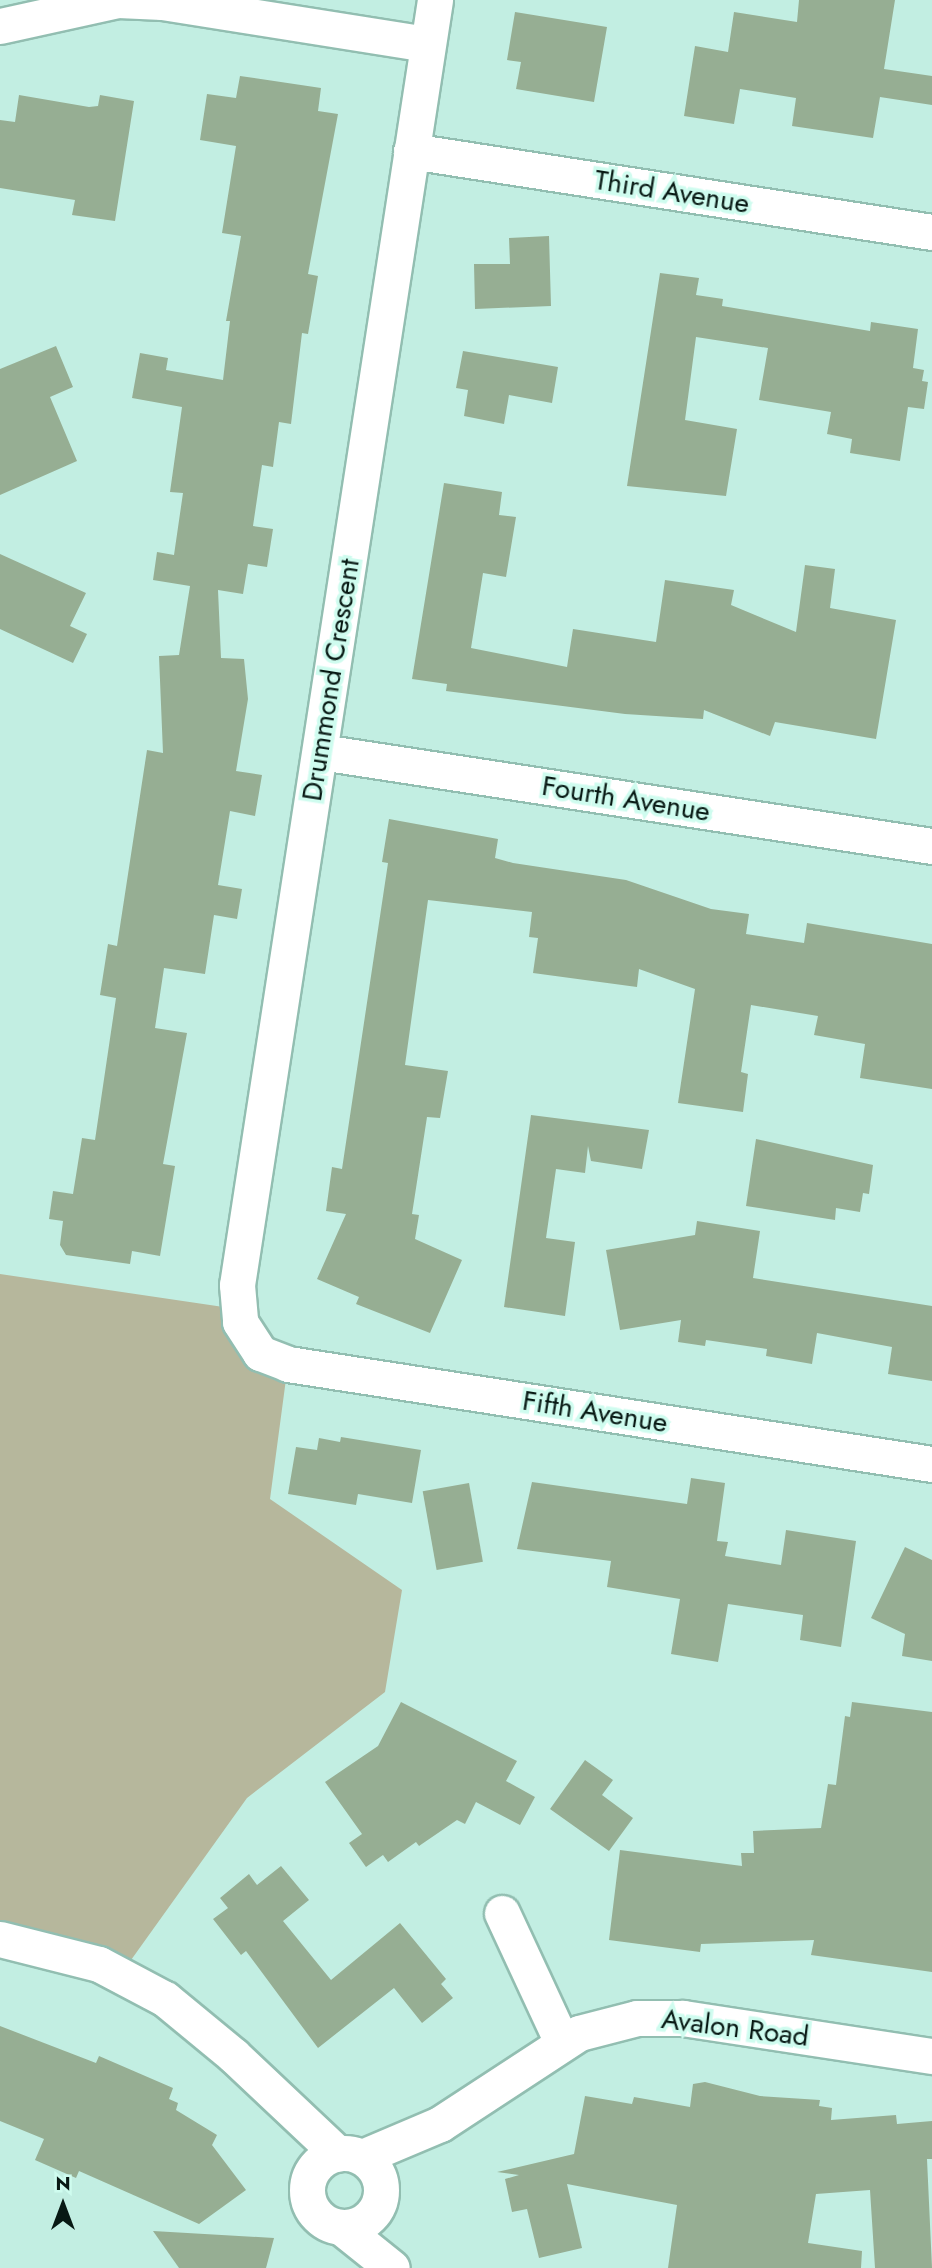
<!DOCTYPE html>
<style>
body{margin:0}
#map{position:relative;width:932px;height:2268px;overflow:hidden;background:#c2eee2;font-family:Jost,sans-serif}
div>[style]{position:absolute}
.green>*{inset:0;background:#b6b79c}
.building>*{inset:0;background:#96ae93;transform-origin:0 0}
.roads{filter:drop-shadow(2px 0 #92beb1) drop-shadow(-2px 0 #92beb1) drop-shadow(0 2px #92beb1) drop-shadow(0 -2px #92beb1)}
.street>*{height:35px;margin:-17.5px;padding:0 17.5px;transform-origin:17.5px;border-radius:17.5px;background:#fff}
.street>.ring{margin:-17.5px;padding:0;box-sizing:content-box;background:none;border:35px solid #fff;border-radius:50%}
span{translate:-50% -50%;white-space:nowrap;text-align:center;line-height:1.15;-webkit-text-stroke:7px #cffcef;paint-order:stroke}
.street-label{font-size:28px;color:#081914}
.north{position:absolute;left:28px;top:2170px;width:70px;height:70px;-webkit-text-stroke:5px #cffcef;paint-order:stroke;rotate:0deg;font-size:19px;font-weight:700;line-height:28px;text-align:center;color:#081914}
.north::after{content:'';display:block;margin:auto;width:24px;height:32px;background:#081914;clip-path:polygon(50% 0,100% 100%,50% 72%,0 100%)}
</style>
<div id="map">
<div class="green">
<i style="clip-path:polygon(0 1274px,237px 1309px,288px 1364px,270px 1499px,402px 1590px,385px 1692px,247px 1798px,121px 1974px,0 1939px)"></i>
</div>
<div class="building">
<i style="clip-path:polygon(799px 0,895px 0,884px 69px,932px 76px,932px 105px,880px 97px,873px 138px,792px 126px,796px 98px,740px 89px,734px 124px,684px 116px,695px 46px,728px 52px,734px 12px,797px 22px)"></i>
<i style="clip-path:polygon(515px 12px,607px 27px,594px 102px,516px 89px,521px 62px,507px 60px)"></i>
<i style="clip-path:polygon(240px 76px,321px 88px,318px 111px,338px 114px,308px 274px,318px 276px,308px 334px,302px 333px,291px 424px,279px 422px,273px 467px,262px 465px,253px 526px,273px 529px,267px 567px,248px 564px,243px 594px,218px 590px,221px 658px,244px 659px,248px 699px,236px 771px,262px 775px,255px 816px,230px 811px,218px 885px,242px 889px,237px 919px,214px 915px,205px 974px,164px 968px,155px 1028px,187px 1033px,163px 1164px,175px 1166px,160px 1256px,132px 1251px,130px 1264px,66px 1255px,60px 1245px,63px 1221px,49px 1219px,53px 1191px,73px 1194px,82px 1138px,95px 1140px,116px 998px,100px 995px,108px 944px,117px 946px,147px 750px,163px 753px,159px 656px,179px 655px,190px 586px,153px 580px,157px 552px,174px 555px,183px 493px,170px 492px,182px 407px,132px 398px,140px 353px,168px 358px,166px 370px,223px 380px,230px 321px,226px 321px,241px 236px,222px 233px,236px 146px,200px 140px,207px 94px,236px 98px)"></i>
<i style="clip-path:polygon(19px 95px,89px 107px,98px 106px,100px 95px,134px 101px,115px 221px,72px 215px,75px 200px,0 188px,0 120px,15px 122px)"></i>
<i style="clip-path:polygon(549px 236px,551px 306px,475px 309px,474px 264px,510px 264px,509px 238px)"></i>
<i style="clip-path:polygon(660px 273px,699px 278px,696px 295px,723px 299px,722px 306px,870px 331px,871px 322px,918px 329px,913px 368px,924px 370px,922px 381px,928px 382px,924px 409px,908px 407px,900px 461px,850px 453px,852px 439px,827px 434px,831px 412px,759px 400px,768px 348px,696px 337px,685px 420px,737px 429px,726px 496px,627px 486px)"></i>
<i style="clip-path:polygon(56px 346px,73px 387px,50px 397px,77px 461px,0 495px,0 369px)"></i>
<i style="clip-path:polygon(463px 351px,558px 367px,552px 403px,509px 395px,504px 424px,464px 416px,468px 390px,456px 388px)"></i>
<i style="clip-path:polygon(444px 483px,502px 492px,499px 515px,516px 517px,506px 577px,483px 573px,471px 648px,567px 667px,573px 629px,656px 642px,665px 580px,734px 590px,731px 605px,796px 632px,805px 565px,835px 569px,830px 608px,896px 620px,876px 739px,775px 722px,770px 736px,704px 710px,703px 719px,625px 714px,446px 691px,447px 684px,412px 679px)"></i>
<i style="clip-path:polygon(0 554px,86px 593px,70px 626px,87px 634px,73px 663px,0 629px)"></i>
<i style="clip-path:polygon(389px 819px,498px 839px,495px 858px,513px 863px,626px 880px,711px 909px,749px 914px,746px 934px,804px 943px,807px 923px,932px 944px,932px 1089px,860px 1078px,865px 1044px,814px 1035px,818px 1016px,751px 1005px,741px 1072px,748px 1074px,743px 1112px,678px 1103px,695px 989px,639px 969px,637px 987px,533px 973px,538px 938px,529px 937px,532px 912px,428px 900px,405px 1065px,448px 1071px,440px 1118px,427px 1117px,412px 1214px,419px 1215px,415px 1239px,462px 1260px,430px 1333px,356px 1304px,359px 1297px,317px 1279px,346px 1214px,326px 1211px,332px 1167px,342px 1169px,388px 863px,382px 862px)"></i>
<i style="clip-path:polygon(531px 1115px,649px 1130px,642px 1169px,591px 1161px,588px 1146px,585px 1173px,556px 1169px,546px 1238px,575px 1242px,565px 1316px,504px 1307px)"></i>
<i style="clip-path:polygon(756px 1139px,873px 1165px,869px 1194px,863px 1193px,860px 1212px,836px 1208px,835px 1220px,746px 1206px)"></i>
<i style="clip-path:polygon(697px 1221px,760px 1231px,753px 1278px,932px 1306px,932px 1381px,888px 1374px,892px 1347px,817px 1333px,812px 1364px,766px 1356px,767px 1349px,706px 1340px,705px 1346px,678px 1342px,681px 1320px,620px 1330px,606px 1250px,695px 1235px)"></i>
<i style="clip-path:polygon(341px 1437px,421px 1450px,412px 1503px,358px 1494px,356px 1505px,288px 1494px,296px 1447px,317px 1450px,319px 1438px,340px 1442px)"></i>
<i style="clip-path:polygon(691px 1478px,725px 1483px,717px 1541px,728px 1542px,725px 1556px,781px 1565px,786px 1530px,856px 1541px,841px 1647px,800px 1640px,803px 1615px,728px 1604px,718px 1662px,671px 1654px,680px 1599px,607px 1587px,611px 1561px,517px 1549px,532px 1482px,687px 1504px)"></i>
<i style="left:469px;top:1483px;width:80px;height:47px;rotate:80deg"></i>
<i style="clip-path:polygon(905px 1547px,932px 1560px,932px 1661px,902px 1656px,905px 1634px,871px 1618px)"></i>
<i style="clip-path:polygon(401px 1702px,517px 1761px,506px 1781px,535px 1797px,520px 1825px,476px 1802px,465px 1824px,457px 1820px,419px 1846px,416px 1842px,388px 1862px,383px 1855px,366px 1867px,349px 1843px,362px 1834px,325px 1782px,378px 1746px)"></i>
<i style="clip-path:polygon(852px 1702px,932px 1712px,932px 1972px,811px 1955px,814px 1940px,701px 1944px,700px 1952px,609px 1940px,620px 1850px,742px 1866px,741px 1853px,754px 1853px,753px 1831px,821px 1828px,828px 1784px,836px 1785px,845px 1716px,850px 1717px)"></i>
<i style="clip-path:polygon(585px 1760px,613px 1780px,602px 1795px,633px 1818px,609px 1851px,550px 1809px)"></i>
<i style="clip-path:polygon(281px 1866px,309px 1900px,283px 1921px,331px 1980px,400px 1923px,446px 1979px,441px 1984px,453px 1998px,422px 2023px,394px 1988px,318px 2048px,246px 1951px,241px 1955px,213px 1919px,228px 1908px,220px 1898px,249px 1874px,257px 1885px)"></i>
<i style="clip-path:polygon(0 2026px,96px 2063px,99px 2056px,173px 2088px,169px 2099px,178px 2103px,176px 2110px,217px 2135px,212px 2145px,246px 2190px,199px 2224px,79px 2171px,76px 2178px,35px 2160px,44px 2139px,0 2121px)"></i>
<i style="clip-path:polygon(705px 2082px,760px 2096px,820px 2100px,819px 2106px,832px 2108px,831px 2120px,896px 2115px,897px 2124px,932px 2121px,932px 2159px,927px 2159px,932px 2268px,875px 2268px,870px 2190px,816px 2194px,808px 2243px,862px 2251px,861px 2268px,668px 2268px,677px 2205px,567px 2184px,582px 2248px,539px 2258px,527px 2209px,512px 2212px,505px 2179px,519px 2175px,497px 2172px,574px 2154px,585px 2096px,632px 2104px,634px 2097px,690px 2107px,693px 2084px)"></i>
<i style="clip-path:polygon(153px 2231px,274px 2238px,266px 2268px,179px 2268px)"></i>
</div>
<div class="roads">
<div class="street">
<i style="left:435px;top:0;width:1300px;rotate:98.76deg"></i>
<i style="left:237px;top:1285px;width:37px;rotate:85deg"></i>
<i style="left:240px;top:1322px;width:37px;rotate:57deg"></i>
<i style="left:260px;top:1353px;width:30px;rotate:21deg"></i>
<i style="left:288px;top:1364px;width:652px;rotate:8.83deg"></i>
<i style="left:0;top:26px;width:121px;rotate:-12.4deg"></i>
<i style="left:118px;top:0;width:44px;rotate:2.6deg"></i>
<i style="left:162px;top:2px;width:268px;rotate:9deg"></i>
<i style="left:411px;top:151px;width:527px;rotate:8.84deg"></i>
<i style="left:321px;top:752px;width:618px;rotate:8.75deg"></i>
<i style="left:502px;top:1913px;width:142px;rotate:65.1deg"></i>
<i style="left:0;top:1939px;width:102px;rotate:14.2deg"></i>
<i style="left:99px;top:1964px;width:75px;rotate:27.9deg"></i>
<i style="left:165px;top:1999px;width:88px;rotate:39.5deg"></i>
<i style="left:233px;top:2055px;width:144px;rotate:43.3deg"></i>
<i class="ring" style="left:307px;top:2153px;width:39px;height:39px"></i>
<i style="left:362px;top:2157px;width:85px;rotate:-22.9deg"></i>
<i style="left:440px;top:2124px;width:166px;rotate:-33.2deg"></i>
<i style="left:579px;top:2033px;width:60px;rotate:-14.5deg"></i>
<i style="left:637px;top:2018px;width:46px"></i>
<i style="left:683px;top:2018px;width:252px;rotate:8.7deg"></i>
<i style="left:341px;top:2227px;width:65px;rotate:38.8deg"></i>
</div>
</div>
<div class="street-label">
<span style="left:672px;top:192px;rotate:9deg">Third Avenue</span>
<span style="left:331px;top:680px;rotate:-81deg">Drummond Crescent</span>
<span style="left:626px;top:799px;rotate:9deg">Fourth Avenue</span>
<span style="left:595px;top:1412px;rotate:9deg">Fifth Avenue</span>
<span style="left:735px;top:2028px;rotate:7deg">Avalon Road</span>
</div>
<div class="north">N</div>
</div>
